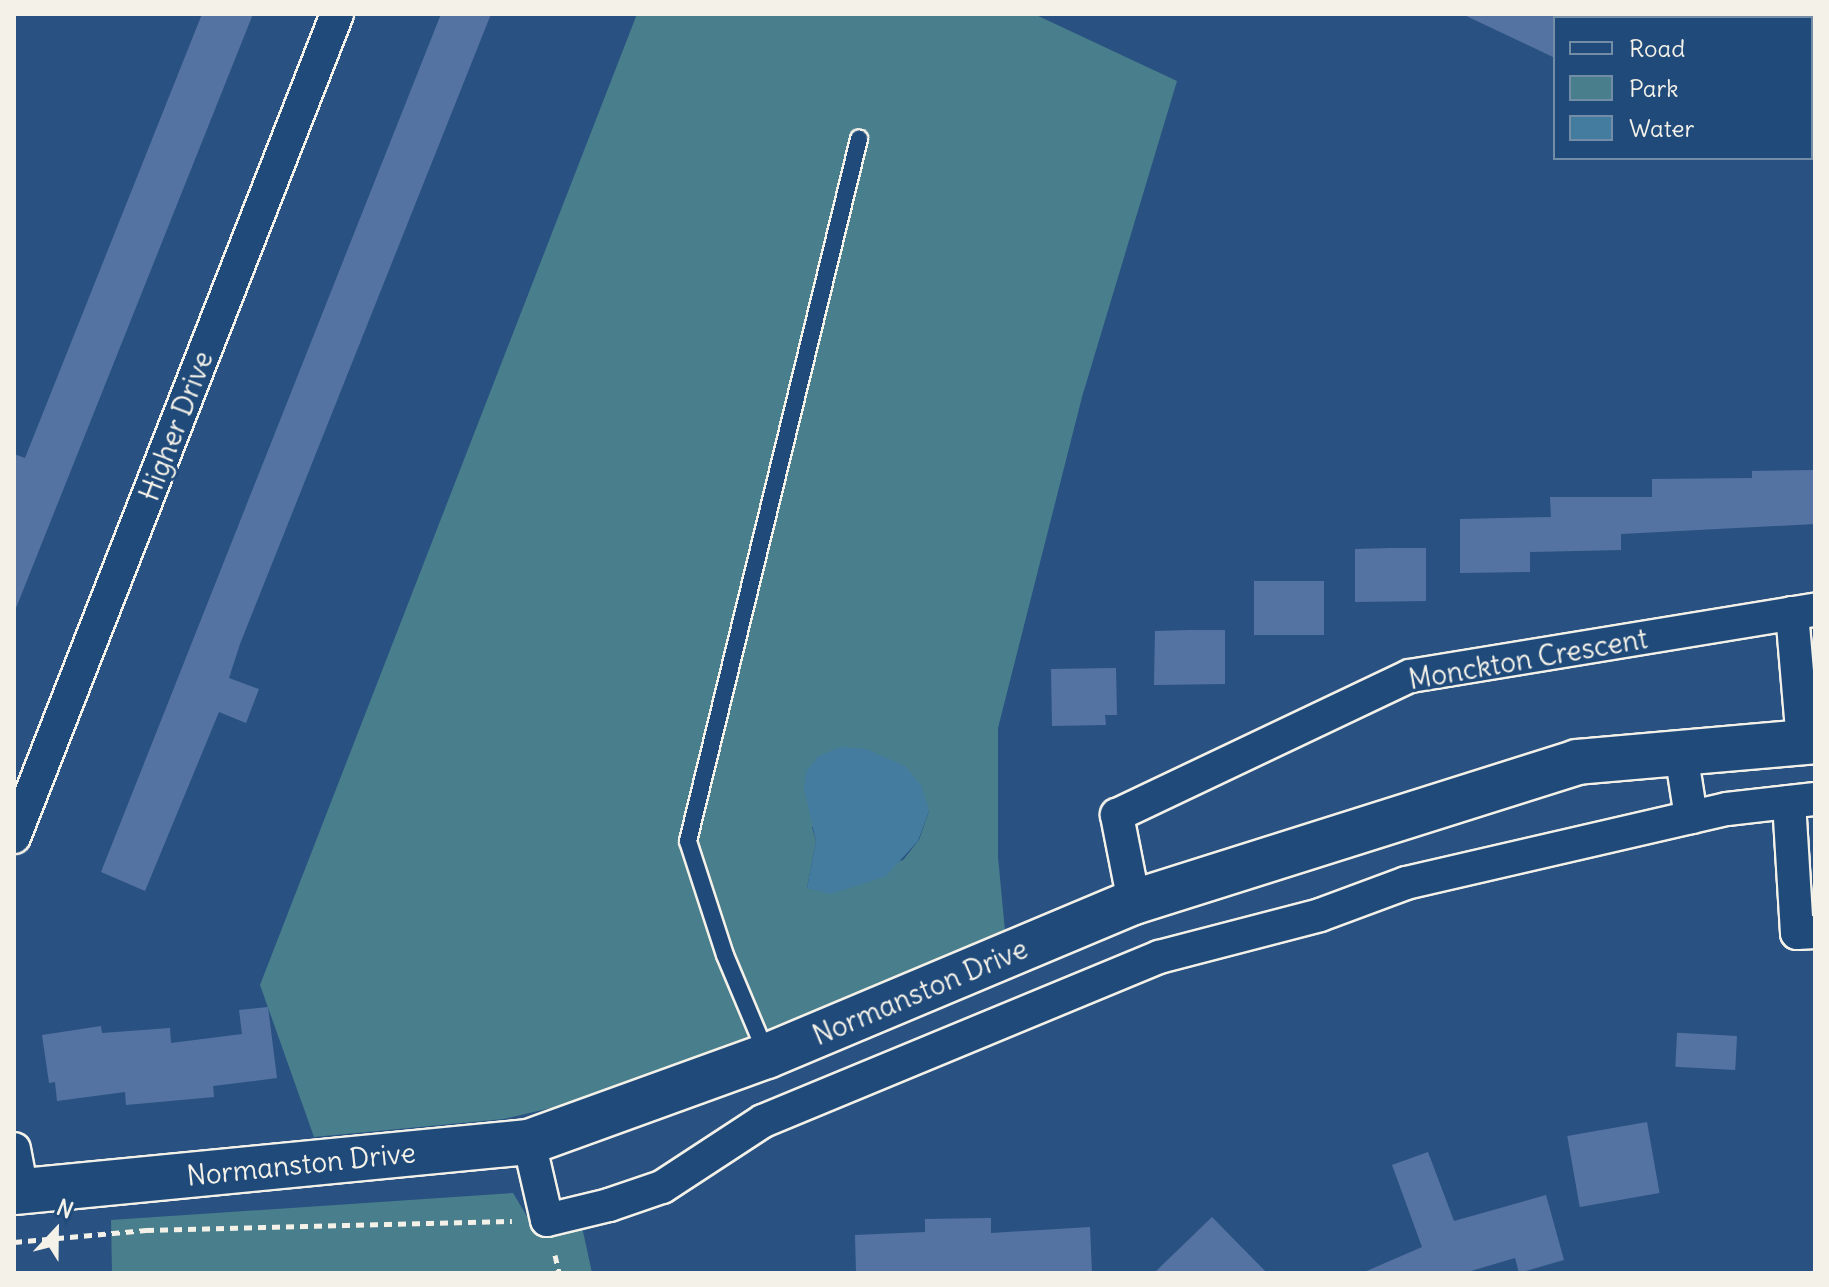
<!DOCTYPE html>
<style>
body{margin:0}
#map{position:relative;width:1829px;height:1287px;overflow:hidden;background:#295282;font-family:Delius,sans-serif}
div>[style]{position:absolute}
.green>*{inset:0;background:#497e8c}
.water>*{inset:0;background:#447c9f}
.building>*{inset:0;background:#5573a2;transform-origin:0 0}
.path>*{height:5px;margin-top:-2.5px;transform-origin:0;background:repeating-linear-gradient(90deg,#f4f1e8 0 8px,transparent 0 14px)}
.roads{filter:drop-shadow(2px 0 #f4f1e8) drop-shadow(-2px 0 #f4f1e8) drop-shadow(0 2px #f4f1e8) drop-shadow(0 -2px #f4f1e8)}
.service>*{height:16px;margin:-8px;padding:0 8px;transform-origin:8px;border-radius:8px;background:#1f4a7a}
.minor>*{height:32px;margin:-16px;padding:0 16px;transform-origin:16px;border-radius:16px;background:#1f4a7a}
.trunk>*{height:44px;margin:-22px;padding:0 22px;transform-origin:22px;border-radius:22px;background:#1f4a7a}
span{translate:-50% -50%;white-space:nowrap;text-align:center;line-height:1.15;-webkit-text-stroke:6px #1f4a7a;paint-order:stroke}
.street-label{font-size:28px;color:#f4f1e8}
.frame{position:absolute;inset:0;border:16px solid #f4f1e8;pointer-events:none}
.legend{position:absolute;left:1553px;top:16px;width:260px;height:144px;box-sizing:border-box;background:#1f4a7a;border:2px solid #748da6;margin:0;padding:10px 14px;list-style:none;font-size:24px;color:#f4f1e8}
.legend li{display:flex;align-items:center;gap:16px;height:40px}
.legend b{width:40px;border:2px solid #748da6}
.north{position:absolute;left:16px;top:1191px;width:80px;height:80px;-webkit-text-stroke:6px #1f4a7a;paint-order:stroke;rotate:22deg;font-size:22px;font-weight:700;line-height:32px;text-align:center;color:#f4f1e8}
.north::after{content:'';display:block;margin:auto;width:28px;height:36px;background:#f4f1e8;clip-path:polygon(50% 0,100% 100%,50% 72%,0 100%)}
</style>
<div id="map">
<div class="green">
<i style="clip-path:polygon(evenodd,637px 14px,1034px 14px,1177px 81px,1082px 397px,998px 728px,998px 857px,1005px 931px,632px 1089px,504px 1119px,314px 1137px,260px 985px,637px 14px,929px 811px,919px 840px,903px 860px,807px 888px,816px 841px,812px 827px,929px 811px)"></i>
<i style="clip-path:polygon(513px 1193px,534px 1228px,581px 1222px,592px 1273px,112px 1273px,111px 1220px)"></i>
</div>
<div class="water">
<i style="clip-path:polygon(841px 747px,866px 749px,905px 766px,921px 785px,929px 811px,918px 841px,886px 876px,831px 894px,807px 888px,816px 841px,804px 789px,806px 772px,819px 756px)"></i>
</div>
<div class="building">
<i style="clip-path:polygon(202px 14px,253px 14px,14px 613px,14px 454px,25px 458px)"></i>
<i style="clip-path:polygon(441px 14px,491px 14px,240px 644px,229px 678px,259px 689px,246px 723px,219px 712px,145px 891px,101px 872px)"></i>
<i style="clip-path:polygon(1462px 14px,1555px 14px,1555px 58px)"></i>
<i style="clip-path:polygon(1815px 470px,1815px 524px,1621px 534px,1621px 550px,1530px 552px,1530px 572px,1460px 573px,1460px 519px,1551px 517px,1550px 497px,1652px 497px,1652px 479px,1752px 478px,1752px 471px)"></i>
<i style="clip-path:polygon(1391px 548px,1426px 548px,1426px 601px,1355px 602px,1355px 549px)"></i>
<i style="left:1324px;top:581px;width:54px;height:70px;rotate:90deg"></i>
<i style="clip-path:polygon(1190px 630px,1225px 630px,1225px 684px,1154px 685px,1155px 631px)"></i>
<i style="clip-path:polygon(1116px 668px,1117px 715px,1105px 715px,1106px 725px,1052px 726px,1051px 669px)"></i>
<i style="clip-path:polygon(268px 1007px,277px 1078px,213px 1086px,214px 1097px,126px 1105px,125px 1092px,57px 1101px,55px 1082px,49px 1083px,42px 1035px,101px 1026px,102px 1033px,170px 1028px,171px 1043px,242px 1034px,239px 1010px)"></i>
<i style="left:1737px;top:1036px;width:34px;height:60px;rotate:93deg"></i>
<i style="left:1647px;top:1122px;width:72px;height:81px;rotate:80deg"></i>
<i style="clip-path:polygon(1428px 1152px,1454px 1221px,1546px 1195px,1564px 1260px,1519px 1273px,1515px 1258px,1464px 1273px,1362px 1273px,1422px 1247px,1392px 1165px)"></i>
<i style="clip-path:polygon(1212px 1217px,1267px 1273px,1154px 1273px)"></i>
<i style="clip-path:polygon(991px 1218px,991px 1233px,1090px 1227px,1092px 1273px,856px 1273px,855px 1235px,925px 1232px,925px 1219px)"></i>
</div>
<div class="path">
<i style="left:14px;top:1242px;width:133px;rotate:-5.2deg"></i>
<i style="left:146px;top:1230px;width:366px;rotate:-1.4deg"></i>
<i style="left:555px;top:1255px;width:18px;rotate:77deg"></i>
</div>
<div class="roads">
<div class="service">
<i style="left:767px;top:1055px;width:108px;rotate:-112.8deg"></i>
<i style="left:725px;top:955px;width:120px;rotate:-108deg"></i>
<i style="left:688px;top:841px;width:723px;rotate:-76.31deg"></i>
</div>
<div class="minor">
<i style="left:1718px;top:14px;width:9px;rotate:27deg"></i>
<i style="left:1811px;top:58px;width:4px;rotate:27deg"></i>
<i style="left:1792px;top:613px;width:129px;rotate:85.1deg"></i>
<i style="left:1681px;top:753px;width:65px;rotate:81.1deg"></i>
<i style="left:1789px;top:802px;width:131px;rotate:86.5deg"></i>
<i style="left:1797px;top:933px;width:18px;rotate:-3deg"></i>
<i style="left:14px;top:837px;width:884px;rotate:-68.57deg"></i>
<i style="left:1134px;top:902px;width:89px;rotate:-101.1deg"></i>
<i style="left:1117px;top:815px;width:324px;rotate:-25.4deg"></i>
<i style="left:1410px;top:676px;width:410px;rotate:-9.3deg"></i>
<i style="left:529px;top:1142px;width:80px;rotate:77deg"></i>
<i style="left:547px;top:1220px;width:64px;rotate:-13.6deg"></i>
<i style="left:609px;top:1205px;width:56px;rotate:-18.8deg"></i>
<i style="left:662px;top:1187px;width:121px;rotate:-33.2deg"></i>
<i style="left:763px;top:1121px;width:429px;rotate:-22.5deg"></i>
<i style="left:1159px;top:957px;width:166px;rotate:-14.6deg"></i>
<i style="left:1320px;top:915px;width:92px;rotate:-20.4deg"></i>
<i style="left:1406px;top:883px;width:329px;rotate:-13deg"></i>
<i style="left:1727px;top:809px;width:89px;rotate:-6.5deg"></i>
<i style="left:14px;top:1149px;width:43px;rotate:79.2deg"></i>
</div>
<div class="trunk">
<i style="left:14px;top:1192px;width:517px;rotate:-5.55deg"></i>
<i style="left:529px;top:1142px;width:253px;rotate:-19.9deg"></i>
<i style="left:767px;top:1056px;width:398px;rotate:-22.8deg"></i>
<i style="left:1134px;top:902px;width:465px;rotate:-17.5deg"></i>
<i style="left:1577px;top:762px;width:239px;rotate:-5deg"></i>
</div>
</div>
<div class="street-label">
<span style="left:176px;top:426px;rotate:-69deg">Higher Drive</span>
<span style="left:1528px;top:659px;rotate:-10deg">Monckton Crescent</span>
<span style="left:920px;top:992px;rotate:-23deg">Normanston Drive</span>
<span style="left:301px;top:1164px;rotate:-6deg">Normanston Drive</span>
</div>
<div class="frame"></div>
<ul class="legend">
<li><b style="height:10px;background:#1f4a7a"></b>Road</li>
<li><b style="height:22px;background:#497e8c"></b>Park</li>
<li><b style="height:22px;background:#447c9f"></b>Water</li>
</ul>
<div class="north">N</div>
</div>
